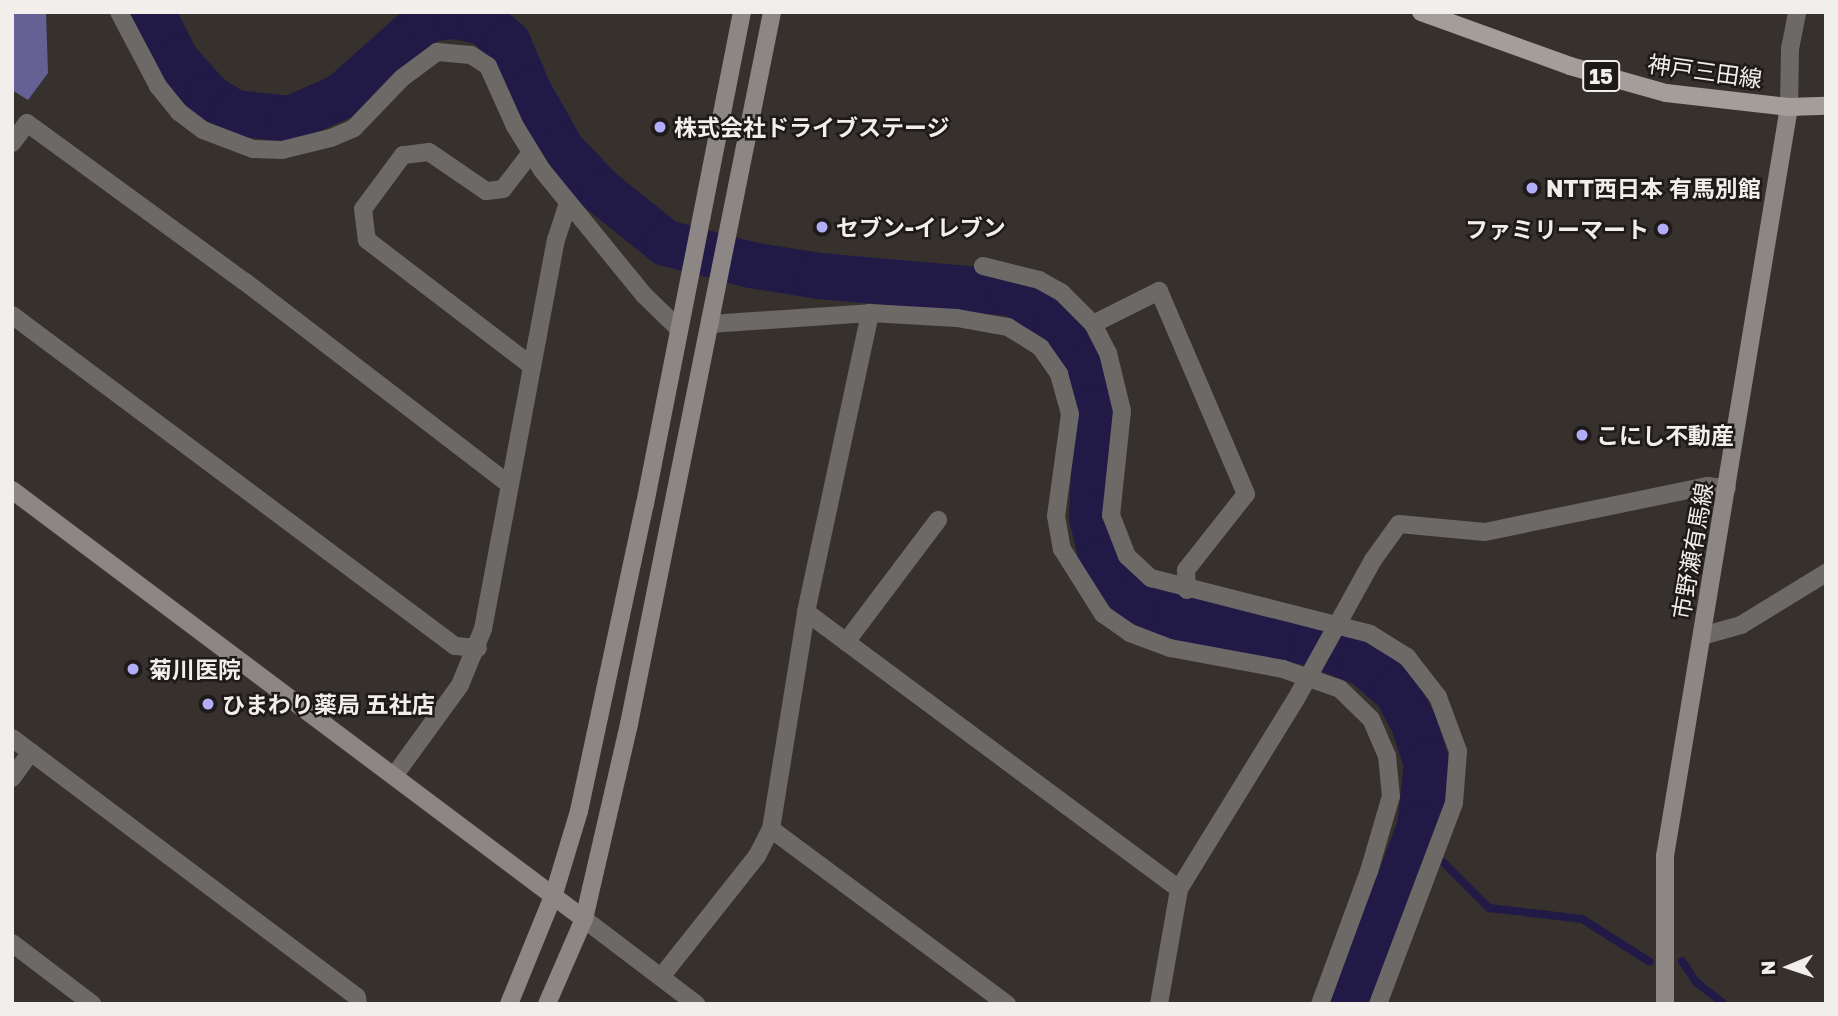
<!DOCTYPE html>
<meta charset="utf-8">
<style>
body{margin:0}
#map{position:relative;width:1838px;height:1016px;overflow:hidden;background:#37312e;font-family:"Golos Text","Noto Sans JP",sans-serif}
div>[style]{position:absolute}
.forest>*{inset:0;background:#656194}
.stream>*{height:8px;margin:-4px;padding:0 4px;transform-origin:4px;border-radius:4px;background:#211a46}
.river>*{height:46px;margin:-23px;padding:0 23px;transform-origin:23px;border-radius:23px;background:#211a46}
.street>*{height:18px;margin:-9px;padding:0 9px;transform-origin:9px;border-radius:9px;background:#6c6967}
.secondary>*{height:18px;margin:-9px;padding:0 9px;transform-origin:9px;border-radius:9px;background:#8c8785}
.primary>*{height:18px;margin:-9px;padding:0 9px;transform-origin:9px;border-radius:9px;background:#a49e9b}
.dots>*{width:19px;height:19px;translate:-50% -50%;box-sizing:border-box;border:4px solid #1d1a19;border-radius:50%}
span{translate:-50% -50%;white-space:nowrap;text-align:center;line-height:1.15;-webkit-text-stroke:5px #1d1a19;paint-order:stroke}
.shield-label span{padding:2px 5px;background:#1d1a19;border:2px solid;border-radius:5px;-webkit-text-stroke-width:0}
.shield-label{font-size:21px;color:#f2eeec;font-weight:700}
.street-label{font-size:23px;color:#f2eeec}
.poi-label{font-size:23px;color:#f2eeec;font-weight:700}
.left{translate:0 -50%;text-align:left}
.right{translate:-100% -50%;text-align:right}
.frame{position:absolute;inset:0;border:14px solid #f2eeec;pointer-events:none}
.north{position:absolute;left:1754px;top:932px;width:70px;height:70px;-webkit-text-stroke:5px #1d1a19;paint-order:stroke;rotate:268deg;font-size:19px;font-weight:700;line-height:28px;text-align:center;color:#f2eeec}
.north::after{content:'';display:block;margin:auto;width:24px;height:32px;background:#f2eeec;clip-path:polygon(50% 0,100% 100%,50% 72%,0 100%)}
</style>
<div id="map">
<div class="forest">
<i style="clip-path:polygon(12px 12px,46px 12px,48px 73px,28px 100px,12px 90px)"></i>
</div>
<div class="stream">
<i style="left:1420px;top:827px;width:22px;rotate:66deg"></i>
<i style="left:1443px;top:862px;width:65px;rotate:45deg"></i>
<i style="left:1489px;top:908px;width:94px;rotate:6.7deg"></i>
<i style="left:1582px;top:919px;width:80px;rotate:32.3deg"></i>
<i style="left:1682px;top:961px;width:25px;rotate:56deg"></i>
<i style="left:1696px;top:982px;width:36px;rotate:38deg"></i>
</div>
<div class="river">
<i style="left:152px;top:12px;width:54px;rotate:63.4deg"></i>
<i style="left:176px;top:60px;width:50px;rotate:48.3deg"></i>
<i style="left:209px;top:97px;width:31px;rotate:32deg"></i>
<i style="left:235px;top:113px;width:56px;rotate:6.1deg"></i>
<i style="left:291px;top:119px;width:56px;rotate:-24.3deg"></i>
<i style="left:342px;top:96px;width:115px;rotate:-41.8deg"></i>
<i style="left:428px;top:19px;width:29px;rotate:-6deg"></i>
<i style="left:457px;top:16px;width:29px;rotate:14deg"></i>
<i style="left:485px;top:23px;width:30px;rotate:41deg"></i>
<i style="left:508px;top:43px;width:53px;rotate:66.8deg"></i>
<i style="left:529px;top:92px;width:67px;rotate:60.4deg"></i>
<i style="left:562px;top:150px;width:58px;rotate:46.4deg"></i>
<i style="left:602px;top:192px;width:82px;rotate:38.6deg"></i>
<i style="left:666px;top:243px;width:88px;rotate:14.5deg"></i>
<i style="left:751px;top:265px;width:69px;rotate:9.2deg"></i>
<i style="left:819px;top:276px;width:195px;rotate:5deg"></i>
<i style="left:1013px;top:293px;width:54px;rotate:31.3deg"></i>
<i style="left:1059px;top:321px;width:51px;rotate:59.4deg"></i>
<i style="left:1085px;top:365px;width:44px;rotate:74.1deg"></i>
<i style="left:1097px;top:407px;width:110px;rotate:92.6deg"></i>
<i style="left:1092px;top:517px;width:43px;rotate:76.6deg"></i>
<i style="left:1102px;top:559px;width:49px;rotate:52.4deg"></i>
<i style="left:1132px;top:598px;width:47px;rotate:23.8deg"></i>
<i style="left:1175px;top:617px;width:138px;rotate:10.8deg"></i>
<i style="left:1311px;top:643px;width:57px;rotate:20.7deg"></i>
<i style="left:1364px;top:663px;width:44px;rotate:41.3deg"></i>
<i style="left:1397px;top:692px;width:36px;rotate:62deg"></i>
<i style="left:1414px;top:724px;width:42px;rotate:72deg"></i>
<i style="left:1427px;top:764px;width:63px;rotate:96.3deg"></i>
<i style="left:1420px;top:827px;width:189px;rotate:110.7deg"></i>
</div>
<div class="street">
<i style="left:119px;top:12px;width:84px;rotate:62.2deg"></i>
<i style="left:158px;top:86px;width:33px;rotate:51deg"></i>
<i style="left:179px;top:112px;width:30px;rotate:37deg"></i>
<i style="left:203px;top:130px;width:53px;rotate:20.8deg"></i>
<i style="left:253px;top:149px;width:29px;rotate:2deg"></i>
<i style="left:282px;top:150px;width:50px;rotate:-13.8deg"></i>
<i style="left:331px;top:138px;width:25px;rotate:-23deg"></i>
<i style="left:354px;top:128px;width:69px;rotate:-46.2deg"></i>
<i style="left:402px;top:78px;width:44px;rotate:-36.6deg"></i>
<i style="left:437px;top:52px;width:34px;rotate:5deg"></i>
<i style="left:471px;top:55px;width:20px;rotate:33deg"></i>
<i style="left:488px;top:66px;width:66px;rotate:65.8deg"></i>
<i style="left:515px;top:126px;width:52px;rotate:58.5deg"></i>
<i style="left:542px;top:170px;width:161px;rotate:50.8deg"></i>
<i style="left:644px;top:295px;width:47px;rotate:44.1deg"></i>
<i style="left:1789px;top:107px;width:58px;rotate:-89deg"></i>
<i style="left:1790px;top:49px;width:38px;rotate:-79deg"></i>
<i style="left:12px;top:143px;width:25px;rotate:-53deg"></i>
<i style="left:27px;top:123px;width:268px;rotate:36.1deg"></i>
<i style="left:244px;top:281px;width:335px;rotate:37.5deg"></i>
<i style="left:530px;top:154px;width:44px;rotate:127.6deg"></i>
<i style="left:503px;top:189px;width:17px;rotate:173deg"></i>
<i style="left:486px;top:191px;width:69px;rotate:-145.6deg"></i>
<i style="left:429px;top:152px;width:26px;rotate:173deg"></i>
<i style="left:403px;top:155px;width:67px;rotate:126.5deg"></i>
<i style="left:363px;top:209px;width:31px;rotate:83deg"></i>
<i style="left:367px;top:240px;width:208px;rotate:37.4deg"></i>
<i style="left:983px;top:266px;width:58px;rotate:14deg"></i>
<i style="left:1039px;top:280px;width:26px;rotate:29deg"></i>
<i style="left:1062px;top:293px;width:44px;rotate:45deg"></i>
<i style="left:1093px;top:324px;width:33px;rotate:63deg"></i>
<i style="left:1108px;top:353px;width:60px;rotate:76.4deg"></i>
<i style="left:1122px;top:411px;width:105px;rotate:96deg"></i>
<i style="left:1111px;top:515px;width:44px;rotate:68.7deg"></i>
<i style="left:1127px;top:556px;width:33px;rotate:43deg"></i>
<i style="left:1151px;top:578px;width:226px;rotate:14.3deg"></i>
<i style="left:1370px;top:634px;width:44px;rotate:31.9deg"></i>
<i style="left:1407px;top:657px;width:51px;rotate:52.2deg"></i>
<i style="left:1438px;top:697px;width:58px;rotate:69.7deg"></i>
<i style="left:1458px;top:751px;width:52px;rotate:94.4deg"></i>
<i style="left:1454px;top:803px;width:215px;rotate:110.7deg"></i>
<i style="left:12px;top:315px;width:553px;rotate:36.77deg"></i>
<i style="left:455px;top:646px;width:23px;rotate:5deg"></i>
<i style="left:710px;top:324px;width:160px;rotate:-3.9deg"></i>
<i style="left:870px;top:313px;width:87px;rotate:3.3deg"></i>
<i style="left:957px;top:318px;width:52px;rotate:10deg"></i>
<i style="left:1008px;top:327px;width:39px;rotate:32deg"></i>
<i style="left:1041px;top:348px;width:32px;rotate:55deg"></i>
<i style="left:1059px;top:374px;width:41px;rotate:74.6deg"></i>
<i style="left:1070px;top:414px;width:103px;rotate:97.8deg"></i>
<i style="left:1056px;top:516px;width:34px;rotate:80deg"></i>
<i style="left:1062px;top:549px;width:77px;rotate:57.8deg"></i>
<i style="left:1103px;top:614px;width:33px;rotate:35deg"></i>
<i style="left:1130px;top:633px;width:43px;rotate:20.6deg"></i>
<i style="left:1170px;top:648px;width:115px;rotate:10.5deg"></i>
<i style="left:1283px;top:669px;width:60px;rotate:19.3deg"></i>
<i style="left:1340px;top:689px;width:43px;rotate:44.1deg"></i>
<i style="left:1371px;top:719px;width:40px;rotate:66.6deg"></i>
<i style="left:1387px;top:756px;width:40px;rotate:84.3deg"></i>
<i style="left:1391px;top:796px;width:78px;rotate:106.3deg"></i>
<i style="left:1369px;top:871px;width:142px;rotate:110.2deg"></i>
<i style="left:1093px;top:324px;width:74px;rotate:-26.6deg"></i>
<i style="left:1159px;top:291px;width:221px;rotate:66.8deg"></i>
<i style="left:1246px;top:494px;width:97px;rotate:128.3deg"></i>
<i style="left:1186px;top:570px;width:20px;rotate:87deg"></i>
<i style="left:806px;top:612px;width:465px;rotate:36.6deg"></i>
<i style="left:1702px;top:636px;width:41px;rotate:-15.8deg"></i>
<i style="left:1741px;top:625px;width:100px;rotate:-31.5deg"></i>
<i style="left:846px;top:642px;width:153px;rotate:-53deg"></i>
<i style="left:12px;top:738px;width:431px;rotate:36.9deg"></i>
<i style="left:357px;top:997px;width:7px;rotate:82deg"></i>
<i style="left:394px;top:776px;width:112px;rotate:-54deg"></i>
<i style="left:460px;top:685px;width:61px;rotate:-67.7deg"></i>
<i style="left:483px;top:629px;width:396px;rotate:-79.4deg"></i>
<i style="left:556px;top:240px;width:38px;rotate:-72deg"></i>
<i style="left:12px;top:778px;width:32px;rotate:-54deg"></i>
<i style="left:771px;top:829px;width:294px;rotate:36.6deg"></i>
<i style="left:584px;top:919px;width:141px;rotate:37.2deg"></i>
<i style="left:12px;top:943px;width:101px;rotate:37.3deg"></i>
<i style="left:661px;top:977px;width:154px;rotate:-51.6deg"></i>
<i style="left:757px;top:856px;width:30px;rotate:-63deg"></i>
<i style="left:771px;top:829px;width:220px;rotate:-80.8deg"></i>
<i style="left:806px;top:612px;width:306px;rotate:-77.9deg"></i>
<i style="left:1159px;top:1004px;width:117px;rotate:-80.1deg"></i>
<i style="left:1179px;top:889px;width:223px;rotate:-58.4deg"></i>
<i style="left:1296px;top:699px;width:159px;rotate:-61deg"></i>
<i style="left:1373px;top:560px;width:44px;rotate:-54.2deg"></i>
<i style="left:1399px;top:524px;width:86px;rotate:5.3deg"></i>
<i style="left:1485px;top:532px;width:227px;rotate:-11.7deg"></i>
<i style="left:1707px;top:486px;width:20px;rotate:6deg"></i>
</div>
<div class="secondary">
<i style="left:12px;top:490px;width:715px;rotate:36.87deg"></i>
<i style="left:509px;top:1004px;width:119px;rotate:-67.8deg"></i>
<i style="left:554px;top:894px;width:87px;rotate:-73.2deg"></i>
<i style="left:579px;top:811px;width:314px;rotate:-77.9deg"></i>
<i style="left:645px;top:504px;width:501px;rotate:-78.85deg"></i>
<i style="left:547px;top:1004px;width:93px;rotate:-66.5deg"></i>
<i style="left:584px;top:919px;width:200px;rotate:-77deg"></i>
<i style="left:629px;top:724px;width:726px;rotate:-78.64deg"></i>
<i style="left:1665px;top:1004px;width:148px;rotate:-90deg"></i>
<i style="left:1665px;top:856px;width:759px;rotate:-80.6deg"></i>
</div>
<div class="primary">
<i style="left:1421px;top:12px;width:158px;rotate:19.9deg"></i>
<i style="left:1570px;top:66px;width:100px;rotate:15.7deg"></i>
<i style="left:1666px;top:93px;width:124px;rotate:6.5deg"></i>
<i style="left:1789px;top:107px;width:37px;rotate:-2deg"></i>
</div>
<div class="dots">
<i style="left:660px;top:127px;background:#b2adf9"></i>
<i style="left:1532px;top:188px;background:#b2adf9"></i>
<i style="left:822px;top:227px;background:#b2adf9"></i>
<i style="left:1663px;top:229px;background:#b2adf9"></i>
<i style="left:1582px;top:435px;background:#b2adf9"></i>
<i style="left:133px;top:669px;background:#b2adf9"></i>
<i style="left:208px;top:704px;background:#b2adf9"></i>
</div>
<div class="shield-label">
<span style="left:1601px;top:76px">15</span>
</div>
<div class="street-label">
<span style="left:1705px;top:71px;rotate:8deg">神戸三田線</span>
<span style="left:1692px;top:551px;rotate:-80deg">市野瀬有馬線</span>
</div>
<div class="poi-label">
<span class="left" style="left:674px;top:127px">株式会社ドライブステージ</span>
<span class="left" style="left:1546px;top:188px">NTT西日本 有馬別館</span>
<span class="left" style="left:836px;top:227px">セブン-イレブン</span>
<span class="right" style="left:1649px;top:229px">ファミリーマート</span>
<span class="left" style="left:1596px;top:435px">こにし不動産</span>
<span class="left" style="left:149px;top:669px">菊川医院</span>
<span class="left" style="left:222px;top:704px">ひまわり薬局 五社店</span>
</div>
<div class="frame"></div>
<div class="north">N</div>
</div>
